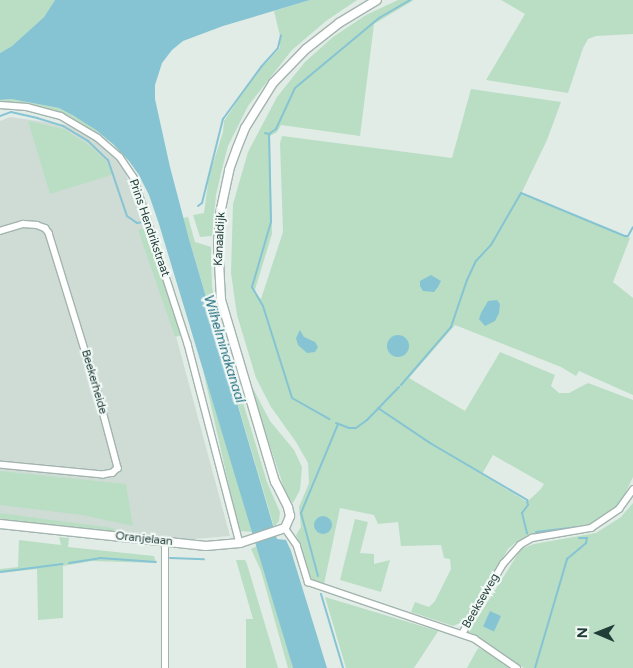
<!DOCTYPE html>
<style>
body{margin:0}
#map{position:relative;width:633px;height:668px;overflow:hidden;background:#e1ece7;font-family:Figtree,sans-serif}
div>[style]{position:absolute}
.built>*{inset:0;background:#cfdcd6}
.green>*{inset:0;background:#b9dec4}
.water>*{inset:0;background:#86c4d3;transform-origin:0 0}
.round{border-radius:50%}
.stream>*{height:2px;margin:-1px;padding:0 1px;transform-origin:1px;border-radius:1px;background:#86c4d3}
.roads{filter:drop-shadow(1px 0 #a3b4af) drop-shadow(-1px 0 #a3b4af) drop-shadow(0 1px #a3b4af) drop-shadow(0 -1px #a3b4af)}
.street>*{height:5.5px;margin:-2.75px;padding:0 2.75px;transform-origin:2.75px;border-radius:2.75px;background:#fff}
.secondary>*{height:8px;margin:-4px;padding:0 4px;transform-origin:4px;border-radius:4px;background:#fff}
span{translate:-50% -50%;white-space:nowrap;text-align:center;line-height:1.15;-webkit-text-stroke:4.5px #f1f8f5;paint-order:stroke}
.street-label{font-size:12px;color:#203d37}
.water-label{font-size:14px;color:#18677b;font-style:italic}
.north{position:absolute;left:573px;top:608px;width:50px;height:50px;-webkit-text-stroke:4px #f1f8f5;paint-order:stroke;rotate:271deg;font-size:14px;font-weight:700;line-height:20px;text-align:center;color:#203d37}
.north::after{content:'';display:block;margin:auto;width:18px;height:22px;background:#203d37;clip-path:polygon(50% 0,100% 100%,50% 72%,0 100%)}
</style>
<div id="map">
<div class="built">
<i style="clip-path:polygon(10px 117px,67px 125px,92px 137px,120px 157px,153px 251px,230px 536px,182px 540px,102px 538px,0 524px,0 121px)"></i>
</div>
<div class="green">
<i style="clip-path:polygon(0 0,55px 0,44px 17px,12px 46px,0 53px)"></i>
<i style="clip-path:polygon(310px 0,357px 0,326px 21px,292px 50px,248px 106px,228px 146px,222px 169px,216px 195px,212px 236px,200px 237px,193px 215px,204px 213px,209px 176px,223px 132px,224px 121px,254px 76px,280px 48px,280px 36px,274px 11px)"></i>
<i style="clip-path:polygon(evenodd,398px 0,414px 0,374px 24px,360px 136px,281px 125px,277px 132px,270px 136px,272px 234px,254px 293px,261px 299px,283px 232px,280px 143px,282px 136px,452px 158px,471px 89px,561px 102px,547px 140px,521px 194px,630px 238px,613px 282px,633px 298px,633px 395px,579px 371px,576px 376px,561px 367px,455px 325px,409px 378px,465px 411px,500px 352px,555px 375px,551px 386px,559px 393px,569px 393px,588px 383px,633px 400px,633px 477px,621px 502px,605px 516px,589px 526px,536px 535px,516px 542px,508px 549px,465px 621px,453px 626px,411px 612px,415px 602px,429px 607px,435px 601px,451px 569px,450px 559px,444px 558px,441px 545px,401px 546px,398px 522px,378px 524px,374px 515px,340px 508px,324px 584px,311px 579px,296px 535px,301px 527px,299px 507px,309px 483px,308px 463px,296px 442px,271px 407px,256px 378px,237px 315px,231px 273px,233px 204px,248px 152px,277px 97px,305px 62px,333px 37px,366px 15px,398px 0,493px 455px,544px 484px,540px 490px,527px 502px,482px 474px,493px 455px)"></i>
<i style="clip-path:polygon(501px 0,633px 0,633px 34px,596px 36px,588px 39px,583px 48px,568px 93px,486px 80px,525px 14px)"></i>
<i style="clip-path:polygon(11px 99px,59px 108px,85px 122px,96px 130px,122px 153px,146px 188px,112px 144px,92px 130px,62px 113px,20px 103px,0 103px,0 100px)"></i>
<i style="clip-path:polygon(28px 121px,64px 129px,89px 145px,106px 161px,114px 174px,50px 194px)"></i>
<i style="clip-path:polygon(188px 217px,195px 242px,211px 247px,212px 287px,220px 326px,267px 482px,280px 512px,279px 521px,274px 527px,189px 239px,183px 218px)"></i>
<i style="clip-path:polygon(149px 227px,182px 335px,175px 337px,138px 230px)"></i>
<i style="clip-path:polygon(203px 370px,253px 532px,239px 531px)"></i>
<i style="clip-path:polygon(247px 377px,270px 421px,294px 450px,302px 467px,300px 490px,293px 503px,286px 494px)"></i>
<i style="clip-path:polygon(0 471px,126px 484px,133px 526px,82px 515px,0 505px)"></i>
<i style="clip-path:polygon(633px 503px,633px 668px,524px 668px,468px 633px,521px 549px,534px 544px,596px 533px,621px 517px)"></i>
<i style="clip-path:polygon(0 513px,113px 528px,115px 530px,112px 533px,0 521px)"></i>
<i style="clip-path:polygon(355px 519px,368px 522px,360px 553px,374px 554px,374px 564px,390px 560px,381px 592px,340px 580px)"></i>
<i style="clip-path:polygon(59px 537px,69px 538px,68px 547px,154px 556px,156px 563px,92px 561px,63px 566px,63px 618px,38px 620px,37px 569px,0 573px,0 569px,18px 567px,19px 540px,61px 545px)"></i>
<i style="clip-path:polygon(257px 546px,293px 668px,288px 668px,261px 571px,251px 549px)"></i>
<i style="clip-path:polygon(236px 560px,245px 560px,247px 564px,278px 668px,246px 668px,246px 619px,253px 619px)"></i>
<i style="clip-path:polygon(325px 597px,438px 631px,437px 633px,414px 668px,346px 668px)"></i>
<i style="clip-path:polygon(478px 648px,485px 651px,509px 668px,467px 668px)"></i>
</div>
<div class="water">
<i style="clip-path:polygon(55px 0,310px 0,223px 26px,183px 41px,172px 50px,162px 63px,155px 85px,155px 99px,170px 167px,189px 239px,277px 539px,286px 540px,291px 551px,327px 668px,293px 668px,159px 224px,149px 195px,139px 175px,129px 161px,114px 145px,96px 130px,74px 116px,59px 108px,11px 99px,0 100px,0 53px,12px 46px,44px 17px)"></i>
<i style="clip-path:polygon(431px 275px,441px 281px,438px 287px,434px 292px,423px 291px,420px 286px,420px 281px)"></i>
<i style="clip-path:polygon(497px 300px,500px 304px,499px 313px,495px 321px,485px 326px,479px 319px,481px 313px,488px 301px)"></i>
<i style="clip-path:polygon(300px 330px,304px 337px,315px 342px,318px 347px,315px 352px,307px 353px,298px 345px,296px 338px)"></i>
<i class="round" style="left:387px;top:335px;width:22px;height:22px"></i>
<i class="round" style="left:314px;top:516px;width:18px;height:18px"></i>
<i style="left:490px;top:611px;width:12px;height:17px;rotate:24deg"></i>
</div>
<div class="stream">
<i style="left:0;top:116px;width:12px;rotate:-20deg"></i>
<i style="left:11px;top:112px;width:27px;rotate:13deg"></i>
<i style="left:37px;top:118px;width:27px;rotate:17deg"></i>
<i style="left:63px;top:126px;width:29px;rotate:31deg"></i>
<i style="left:88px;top:141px;width:28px;rotate:44deg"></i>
<i style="left:108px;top:160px;width:59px;rotate:71.3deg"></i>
<i style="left:127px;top:216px;width:12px;rotate:35deg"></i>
<i style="left:137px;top:223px;width:6px;rotate:-9deg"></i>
<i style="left:265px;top:133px;width:4px;rotate:14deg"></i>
<i style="left:269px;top:134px;width:9px;rotate:-36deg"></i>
<i style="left:276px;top:129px;width:45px;rotate:-65.1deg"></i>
<i style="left:295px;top:88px;width:109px;rotate:-39.8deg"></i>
<i style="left:379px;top:18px;width:36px;rotate:-30deg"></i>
<i style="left:269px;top:134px;width:88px;rotate:88.7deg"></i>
<i style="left:271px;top:222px;width:68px;rotate:106.3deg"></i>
<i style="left:252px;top:287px;width:22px;rotate:60deg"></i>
<i style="left:263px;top:306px;width:96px;rotate:72.5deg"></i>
<i style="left:292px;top:398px;width:43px;rotate:29.6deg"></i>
<i style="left:198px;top:206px;width:5px;rotate:-37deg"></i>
<i style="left:202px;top:203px;width:87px;rotate:-76deg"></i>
<i style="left:223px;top:119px;width:64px;rotate:-53.8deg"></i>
<i style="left:261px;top:67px;width:25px;rotate:-48deg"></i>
<i style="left:278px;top:48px;width:13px;rotate:-77deg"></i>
<i style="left:401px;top:385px;width:77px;rotate:-49.2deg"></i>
<i style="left:451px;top:327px;width:50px;rotate:-71.2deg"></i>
<i style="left:467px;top:280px;width:21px;rotate:-65deg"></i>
<i style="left:476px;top:261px;width:22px;rotate:-47deg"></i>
<i style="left:491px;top:245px;width:60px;rotate:-60deg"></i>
<i style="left:521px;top:193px;width:113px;rotate:22.5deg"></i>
<i style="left:625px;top:236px;width:3px"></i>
<i style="left:628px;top:236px;width:10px;rotate:-61deg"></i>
<i style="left:378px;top:408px;width:63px;rotate:33.9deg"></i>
<i style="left:430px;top:443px;width:113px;rotate:30.4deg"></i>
<i style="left:527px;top:500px;width:5px;rotate:79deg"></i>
<i style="left:528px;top:505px;width:10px;rotate:127deg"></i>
<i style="left:522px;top:513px;width:21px;rotate:76deg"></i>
<i style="left:336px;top:423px;width:14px;rotate:21deg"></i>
<i style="left:349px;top:428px;width:7px"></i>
<i style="left:356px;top:428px;width:14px;rotate:-36deg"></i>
<i style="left:367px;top:420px;width:46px;rotate:-45.9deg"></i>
<i style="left:536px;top:532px;width:42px;rotate:-6.8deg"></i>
<i style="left:170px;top:558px;width:34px;rotate:2deg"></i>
<i style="left:69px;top:563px;width:31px;rotate:-9deg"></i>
<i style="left:100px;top:558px;width:56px;rotate:4.1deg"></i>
<i style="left:0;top:572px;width:63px;rotate:-7.4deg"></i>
<i style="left:318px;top:576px;width:65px;rotate:-105.1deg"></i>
<i style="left:301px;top:513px;width:96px;rotate:-67.4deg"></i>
<i style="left:321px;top:594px;width:77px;rotate:73.4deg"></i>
<i style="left:535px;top:668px;width:114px;rotate:-73.6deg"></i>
<i style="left:567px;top:559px;width:25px;rotate:-40deg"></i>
<i style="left:586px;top:543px;width:5px;rotate:-79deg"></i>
<i style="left:587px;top:538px;width:8px;rotate:180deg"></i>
</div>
<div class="roads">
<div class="street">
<i style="left:0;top:105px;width:27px;rotate:4deg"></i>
<i style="left:27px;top:107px;width:35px;rotate:15deg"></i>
<i style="left:61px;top:116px;width:43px;rotate:30.7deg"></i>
<i style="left:98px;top:138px;width:29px;rotate:41deg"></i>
<i style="left:120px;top:157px;width:25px;rotate:56deg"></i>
<i style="left:134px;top:178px;width:175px;rotate:72deg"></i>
<i style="left:188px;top:344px;width:206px;rotate:75.4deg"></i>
<i style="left:0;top:231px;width:24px;rotate:-17deg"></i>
<i style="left:23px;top:224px;width:14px;rotate:4deg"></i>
<i style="left:37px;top:225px;width:9px;rotate:21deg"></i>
<i style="left:45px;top:228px;width:6px;rotate:51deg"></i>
<i style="left:49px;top:233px;width:163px;rotate:72.9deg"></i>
<i style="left:97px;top:389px;width:82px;rotate:75.1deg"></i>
<i style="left:118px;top:468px;width:7px;rotate:135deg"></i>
<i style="left:113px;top:473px;width:10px;rotate:169deg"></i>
<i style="left:103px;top:475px;width:103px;rotate:-174.5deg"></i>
<i style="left:285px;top:528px;width:21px;rotate:55deg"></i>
<i style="left:297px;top:545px;width:39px;rotate:73deg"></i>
<i style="left:308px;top:582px;width:176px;rotate:18.8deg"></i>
<i style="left:475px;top:639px;width:51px;rotate:34.6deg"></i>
<i style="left:165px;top:542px;width:126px;rotate:90deg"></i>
<i style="left:462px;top:634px;width:81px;rotate:-59.6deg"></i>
<i style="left:503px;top:564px;width:25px;rotate:-48deg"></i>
<i style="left:520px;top:545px;width:14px;rotate:-30deg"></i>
<i style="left:532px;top:538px;width:60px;rotate:-9.6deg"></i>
<i style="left:591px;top:528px;width:34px;rotate:-34deg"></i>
<i style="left:619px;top:509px;width:24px;rotate:-54deg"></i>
</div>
<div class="secondary">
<i style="left:0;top:524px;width:207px;rotate:6.1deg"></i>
<i style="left:206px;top:546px;width:34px;rotate:-5deg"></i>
<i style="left:240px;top:543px;width:47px;rotate:-18.4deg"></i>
<i style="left:285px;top:528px;width:13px;rotate:-67deg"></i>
<i style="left:290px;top:516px;width:9px;rotate:-103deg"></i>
<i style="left:288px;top:507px;width:28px;rotate:-117deg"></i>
<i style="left:275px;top:482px;width:190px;rotate:-106.5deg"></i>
<i style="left:221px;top:300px;width:58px;rotate:-93deg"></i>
<i style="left:218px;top:242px;width:33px;rotate:-85deg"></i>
<i style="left:221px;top:209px;width:40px;rotate:-78deg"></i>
<i style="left:229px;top:170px;width:23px;rotate:-70deg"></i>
<i style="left:237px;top:148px;width:22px;rotate:-68deg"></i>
<i style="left:245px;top:128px;width:53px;rotate:-58.1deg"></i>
<i style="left:273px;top:83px;width:47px;rotate:-45.9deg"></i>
<i style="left:306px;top:49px;width:42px;rotate:-38.2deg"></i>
<i style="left:339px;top:23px;width:44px;rotate:-31.2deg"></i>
</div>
</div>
<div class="street-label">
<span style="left:149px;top:228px;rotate:71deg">Prins Hendrikstraat</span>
<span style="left:220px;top:239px;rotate:-87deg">Kanaaldijk</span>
<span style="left:94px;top:382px;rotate:74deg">Beekerheide</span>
<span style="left:144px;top:539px;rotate:6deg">Oranjelaan</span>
<span style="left:481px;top:601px;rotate:-60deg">Beekseweg</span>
</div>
<div class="water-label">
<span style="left:224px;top:349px;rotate:73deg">Wilhelminakanaal</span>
</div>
<div class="north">N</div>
</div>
